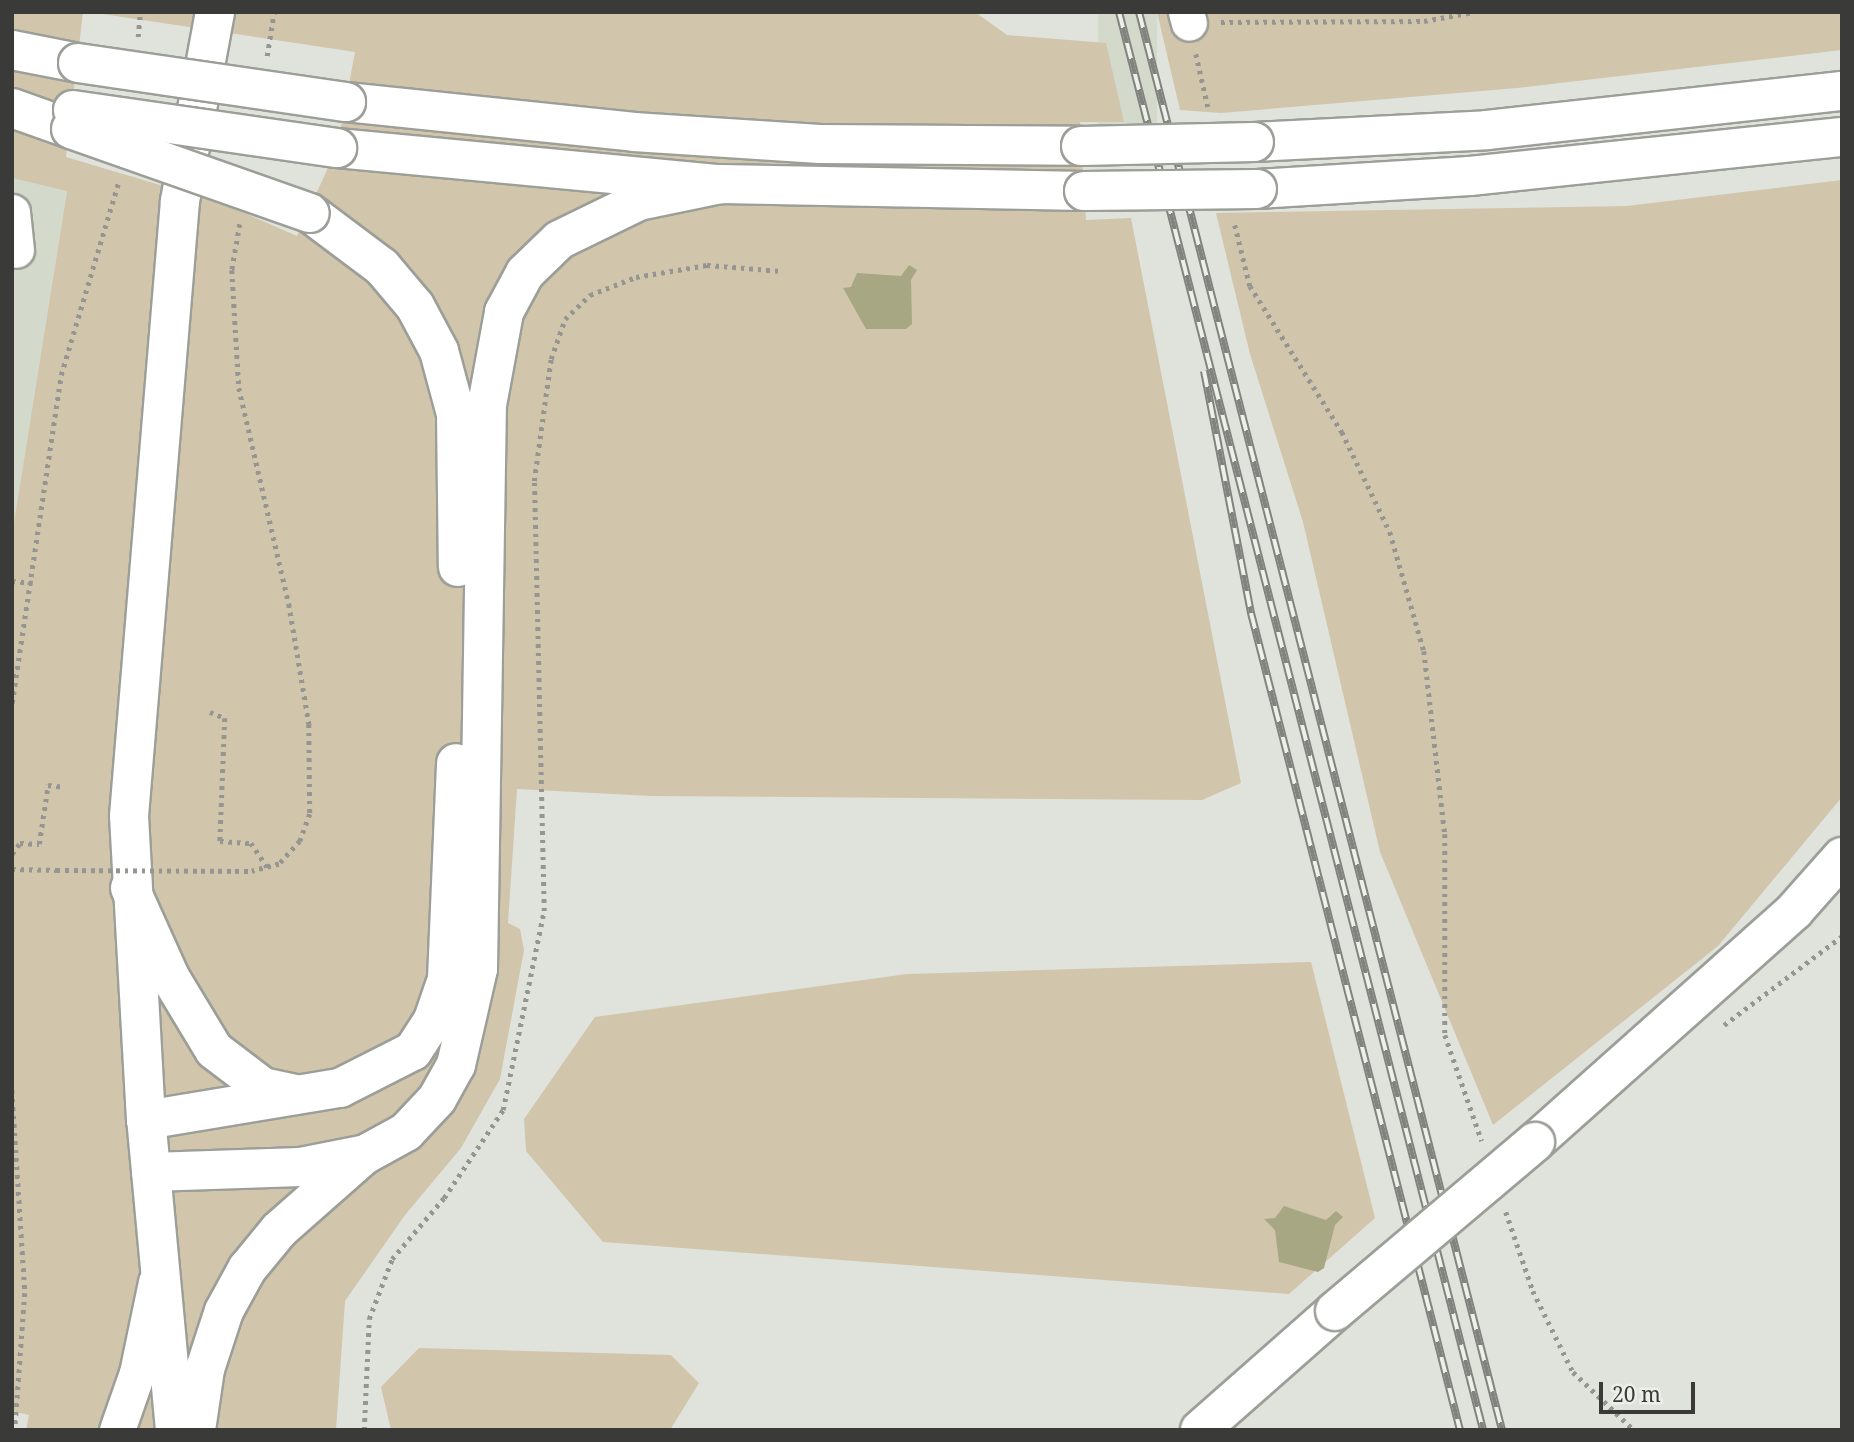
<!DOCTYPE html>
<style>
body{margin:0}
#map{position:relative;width:1854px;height:1442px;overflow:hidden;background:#e0e2dc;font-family:"Noto Serif",serif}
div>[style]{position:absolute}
.built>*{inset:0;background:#d3d9cb;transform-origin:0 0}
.green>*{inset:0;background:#d1c5ab}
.building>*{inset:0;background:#a8a783}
.path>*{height:4.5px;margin-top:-2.25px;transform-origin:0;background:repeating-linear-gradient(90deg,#959691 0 3.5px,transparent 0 8.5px)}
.roads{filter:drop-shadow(2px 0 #9c9e98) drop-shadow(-2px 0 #9c9e98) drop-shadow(0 2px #9c9e98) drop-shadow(0 -2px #9c9e98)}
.minor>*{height:35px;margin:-17.5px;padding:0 17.5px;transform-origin:17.5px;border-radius:17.5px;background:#fff}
.major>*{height:38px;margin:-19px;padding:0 19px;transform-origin:19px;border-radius:19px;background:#fff}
.highway>*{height:38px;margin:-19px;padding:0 19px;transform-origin:19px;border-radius:19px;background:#fff}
.rail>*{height:8px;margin-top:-4px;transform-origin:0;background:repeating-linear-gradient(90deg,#edefe9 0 16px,#81837e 0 32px);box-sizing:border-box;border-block:2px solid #81837e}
.path-bridge>*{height:4.5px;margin-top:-2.25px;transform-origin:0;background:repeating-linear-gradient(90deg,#959691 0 3.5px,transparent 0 8.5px)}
.bridges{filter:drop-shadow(2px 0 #9c9e98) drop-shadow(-2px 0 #9c9e98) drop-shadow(0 2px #9c9e98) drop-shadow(0 -2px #9c9e98)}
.major-bridge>*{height:38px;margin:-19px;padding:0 19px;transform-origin:19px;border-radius:19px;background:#fff}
.highway-bridge>*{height:38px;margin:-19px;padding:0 19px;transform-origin:19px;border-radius:19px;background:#fff}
span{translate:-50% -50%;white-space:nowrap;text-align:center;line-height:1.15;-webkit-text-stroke:5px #edefe9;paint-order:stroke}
.frame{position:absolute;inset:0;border:14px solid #3a3b38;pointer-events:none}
.scale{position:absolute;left:1599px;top:1382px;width:96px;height:32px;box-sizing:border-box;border:4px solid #3a3b38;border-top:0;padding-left:9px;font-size:21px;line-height:24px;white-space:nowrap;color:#3a3b38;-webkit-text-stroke:5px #edefe9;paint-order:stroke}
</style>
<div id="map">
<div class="built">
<i style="left:1098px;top:12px;width:59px;height:113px"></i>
<i style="clip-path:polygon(12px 178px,67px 190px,12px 535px)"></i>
</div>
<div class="green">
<i style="clip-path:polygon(12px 12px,83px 12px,66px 157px,224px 204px,297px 236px,337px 148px,355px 52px,89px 12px,975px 12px,1007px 35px,1106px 43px,1124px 122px,1080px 122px,1086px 220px,1131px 218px,1241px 783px,1202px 800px,651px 796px,517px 789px,508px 923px,520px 929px,524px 950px,500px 1079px,461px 1148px,405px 1215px,345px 1301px,336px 1430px,26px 1430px,29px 1415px,12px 1411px,12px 535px,67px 191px,12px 178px)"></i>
<i style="clip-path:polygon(1157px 12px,1842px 12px,1842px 50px,1517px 88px,1221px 113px,1180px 110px)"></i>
<i style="clip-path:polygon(1842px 180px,1842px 797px,1718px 946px,1493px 1125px,1380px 852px,1303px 522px,1250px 354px,1216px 213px,1627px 206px)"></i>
<i style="clip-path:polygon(1311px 962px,1375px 1218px,1289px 1294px,603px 1242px,526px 1151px,524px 1119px,595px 1017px,907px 974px)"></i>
<i style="clip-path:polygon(419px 1348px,671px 1355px,699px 1383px,670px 1430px,391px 1430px,381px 1387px)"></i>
</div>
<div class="building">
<i style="clip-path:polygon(909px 265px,917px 270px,911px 280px,912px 324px,906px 329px,866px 329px,843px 288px,851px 287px,857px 273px,901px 276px)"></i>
<i style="clip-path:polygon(1284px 1206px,1326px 1220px,1336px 1211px,1343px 1217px,1335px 1225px,1324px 1268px,1318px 1272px,1279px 1262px,1275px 1230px,1264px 1219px,1275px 1218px)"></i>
</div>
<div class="path">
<i style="left:1221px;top:22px;width:203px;rotate:-0.3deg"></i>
<i style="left:1424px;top:21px;width:50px;rotate:-10.4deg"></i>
<i style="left:138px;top:37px;width:25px;rotate:-85deg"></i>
<i style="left:1196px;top:54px;width:54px;rotate:77.2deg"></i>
<i style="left:267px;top:56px;width:45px;rotate:-81deg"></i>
<i style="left:240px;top:224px;width:47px;rotate:99.9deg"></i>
<i style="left:232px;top:270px;width:118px;rotate:86.6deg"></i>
<i style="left:239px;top:388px;width:222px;rotate:77deg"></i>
<i style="left:289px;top:604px;width:122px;rotate:80.5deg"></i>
<i style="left:309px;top:724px;width:90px;rotate:89.4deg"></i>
<i style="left:310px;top:814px;width:29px;rotate:110deg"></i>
<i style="left:300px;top:841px;width:31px;rotate:132deg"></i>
<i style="left:279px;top:864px;width:28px;rotate:165deg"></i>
<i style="left:1235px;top:225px;width:63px;rotate:76.2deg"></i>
<i style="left:1250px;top:286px;width:173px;rotate:57.8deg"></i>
<i style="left:1342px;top:432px;width:111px;rotate:64.4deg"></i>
<i style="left:1390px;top:532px;width:124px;rotate:74.1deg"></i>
<i style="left:1424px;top:651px;width:184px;rotate:83.5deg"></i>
<i style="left:1445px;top:834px;width:201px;rotate:90deg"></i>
<i style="left:1445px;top:1035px;width:112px;rotate:70.8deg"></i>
<i style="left:12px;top:581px;width:22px;rotate:5deg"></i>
<i style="left:12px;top:703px;width:332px;rotate:-81.5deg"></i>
<i style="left:61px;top:375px;width:202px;rotate:-73.4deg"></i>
<i style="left:210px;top:712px;width:16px;rotate:22deg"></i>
<i style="left:225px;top:718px;width:123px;rotate:92.3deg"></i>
<i style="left:220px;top:841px;width:31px;rotate:4deg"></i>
<i style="left:251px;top:843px;width:30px;rotate:56deg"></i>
<i style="left:12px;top:854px;width:14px;rotate:-54deg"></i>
<i style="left:20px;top:843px;width:19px;rotate:3deg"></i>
<i style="left:39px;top:844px;width:60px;rotate:-81.3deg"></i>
<i style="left:48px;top:785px;width:17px;rotate:7deg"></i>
<i style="left:12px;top:869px;width:45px;rotate:1.3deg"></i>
<i style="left:1724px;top:1025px;width:148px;rotate:-37deg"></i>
<i style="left:12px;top:1090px;width:203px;rotate:86.3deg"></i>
<i style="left:25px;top:1293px;width:137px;rotate:94.2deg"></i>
<i style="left:1506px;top:1212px;width:83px;rotate:71.1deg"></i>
<i style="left:1533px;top:1291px;width:90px;rotate:63.7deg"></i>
<i style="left:1573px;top:1372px;width:84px;rotate:43.6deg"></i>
<i style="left:364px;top:1430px;width:111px;rotate:-87.4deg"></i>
<i style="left:369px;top:1319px;width:64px;rotate:-69deg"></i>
<i style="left:392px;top:1259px;width:80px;rotate:-49.6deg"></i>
<i style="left:444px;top:1198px;width:106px;rotate:-56.2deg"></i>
<i style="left:503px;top:1110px;width:203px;rotate:-78.4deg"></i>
<i style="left:544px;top:911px;width:430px;rotate:-91.3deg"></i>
<i style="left:534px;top:481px;width:123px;rotate:-82.1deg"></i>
<i style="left:551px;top:359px;width:42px;rotate:-70.7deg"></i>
<i style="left:565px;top:319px;width:35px;rotate:-44deg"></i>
<i style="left:590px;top:295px;width:49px;rotate:-21.4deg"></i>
<i style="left:636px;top:277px;width:72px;rotate:-9.6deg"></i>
<i style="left:707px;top:265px;width:75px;rotate:4.6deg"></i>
</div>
<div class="roads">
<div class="minor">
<i style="left:1186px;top:12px;width:11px;rotate:75deg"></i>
<i style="left:12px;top:212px;width:38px;rotate:84deg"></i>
<i style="left:117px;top:1430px;width:60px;rotate:-70.7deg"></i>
<i style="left:137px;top:1373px;width:93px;rotate:-78.2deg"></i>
</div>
<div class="major">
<i style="left:1535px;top:1142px;width:348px;rotate:-41.7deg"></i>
<i style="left:1795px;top:910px;width:71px;rotate:-48.4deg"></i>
<i style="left:175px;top:1430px;width:311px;rotate:-95.3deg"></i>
<i style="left:146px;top:1120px;width:304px;rotate:-93.2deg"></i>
<i style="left:129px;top:816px;width:617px;rotate:-85.26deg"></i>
<i style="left:180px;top:201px;width:192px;rotate:-79.5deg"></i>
<i style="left:1200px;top:1430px;width:180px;rotate:-41.4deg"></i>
</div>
<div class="highway">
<i style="left:12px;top:50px;width:67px;rotate:11.1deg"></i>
<i style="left:346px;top:102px;width:290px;rotate:5.9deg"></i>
<i style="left:634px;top:132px;width:186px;rotate:3.7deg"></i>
<i style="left:820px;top:144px;width:261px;rotate:0.4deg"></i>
<i style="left:12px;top:108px;width:63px;rotate:19.6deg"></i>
<i style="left:1254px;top:142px;width:233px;rotate:-2.9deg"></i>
<i style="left:1487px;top:130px;width:357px;rotate:-6.3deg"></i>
<i style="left:337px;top:148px;width:386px;rotate:5.4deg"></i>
<i style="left:721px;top:184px;width:363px;rotate:1.1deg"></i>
<i style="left:1257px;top:189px;width:213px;rotate:-3.5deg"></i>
<i style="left:1470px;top:176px;width:374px;rotate:-6deg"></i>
<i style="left:310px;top:213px;width:90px;rotate:36.9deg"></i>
<i style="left:382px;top:267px;width:51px;rotate:49.8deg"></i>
<i style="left:415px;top:306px;width:51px;rotate:61.9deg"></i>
<i style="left:439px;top:351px;width:65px;rotate:74.9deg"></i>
<i style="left:456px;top:414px;width:153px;rotate:89.3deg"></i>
<i style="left:130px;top:888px;width:98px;rotate:65.8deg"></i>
<i style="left:170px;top:977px;width:85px;rotate:58.9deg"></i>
<i style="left:214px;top:1050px;width:61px;rotate:37.1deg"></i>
<i style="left:263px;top:1087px;width:30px;rotate:12deg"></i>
<i style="left:146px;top:1120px;width:197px;rotate:-9.4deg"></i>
<i style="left:340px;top:1088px;width:82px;rotate:-26.9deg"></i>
<i style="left:413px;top:1051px;width:37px;rotate:-57deg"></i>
<i style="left:433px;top:1020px;width:43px;rotate:-71.1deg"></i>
<i style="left:447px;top:979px;width:216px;rotate:-87.6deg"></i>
<i style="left:151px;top:1172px;width:150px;rotate:-1.9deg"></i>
<i style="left:301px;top:1167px;width:66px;rotate:-11.3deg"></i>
<i style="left:366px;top:1154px;width:46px;rotate:-28.8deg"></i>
<i style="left:406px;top:1132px;width:45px;rotate:-46.8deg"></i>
<i style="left:437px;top:1099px;width:39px;rotate:-61deg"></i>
<i style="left:456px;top:1065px;width:98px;rotate:-77.1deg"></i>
<i style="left:478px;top:969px;width:564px;rotate:-89.09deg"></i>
<i style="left:487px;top:405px;width:95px;rotate:-79.6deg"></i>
<i style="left:504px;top:312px;width:44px;rotate:-61.7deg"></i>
<i style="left:525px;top:273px;width:47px;rotate:-44.1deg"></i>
<i style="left:559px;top:240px;width:89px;rotate:-26deg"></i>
<i style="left:639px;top:201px;width:84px;rotate:-11.7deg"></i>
<i style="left:196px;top:1430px;width:62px;rotate:-81.6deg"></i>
<i style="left:205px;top:1369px;width:61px;rotate:-71.9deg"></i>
<i style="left:224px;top:1311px;width:48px;rotate:-61.3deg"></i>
<i style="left:247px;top:1269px;width:50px;rotate:-50.6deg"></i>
<i style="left:279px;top:1230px;width:113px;rotate:-41.4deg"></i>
</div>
</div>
<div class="rail">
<i style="left:1119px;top:12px;width:1464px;rotate:75.6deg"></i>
<i style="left:1139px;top:12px;width:1464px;rotate:75.64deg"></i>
<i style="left:1204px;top:371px;width:247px;rotate:79deg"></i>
<i style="left:1251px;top:613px;width:843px;rotate:75.65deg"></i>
</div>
<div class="path-bridge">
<i style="left:57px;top:870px;width:195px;rotate:0.3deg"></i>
</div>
<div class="bridges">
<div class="major-bridge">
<i style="left:1335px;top:1311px;width:262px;rotate:-40.2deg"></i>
</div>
<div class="highway-bridge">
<i style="left:78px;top:63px;width:271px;rotate:8.3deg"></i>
<i style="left:73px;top:110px;width:267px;rotate:8.2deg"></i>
<i style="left:71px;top:129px;width:253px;rotate:19.4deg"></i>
<i style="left:1081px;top:146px;width:173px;rotate:-1.3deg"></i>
<i style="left:1084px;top:191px;width:173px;rotate:-0.7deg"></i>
</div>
</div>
<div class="frame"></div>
<div class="scale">20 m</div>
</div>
